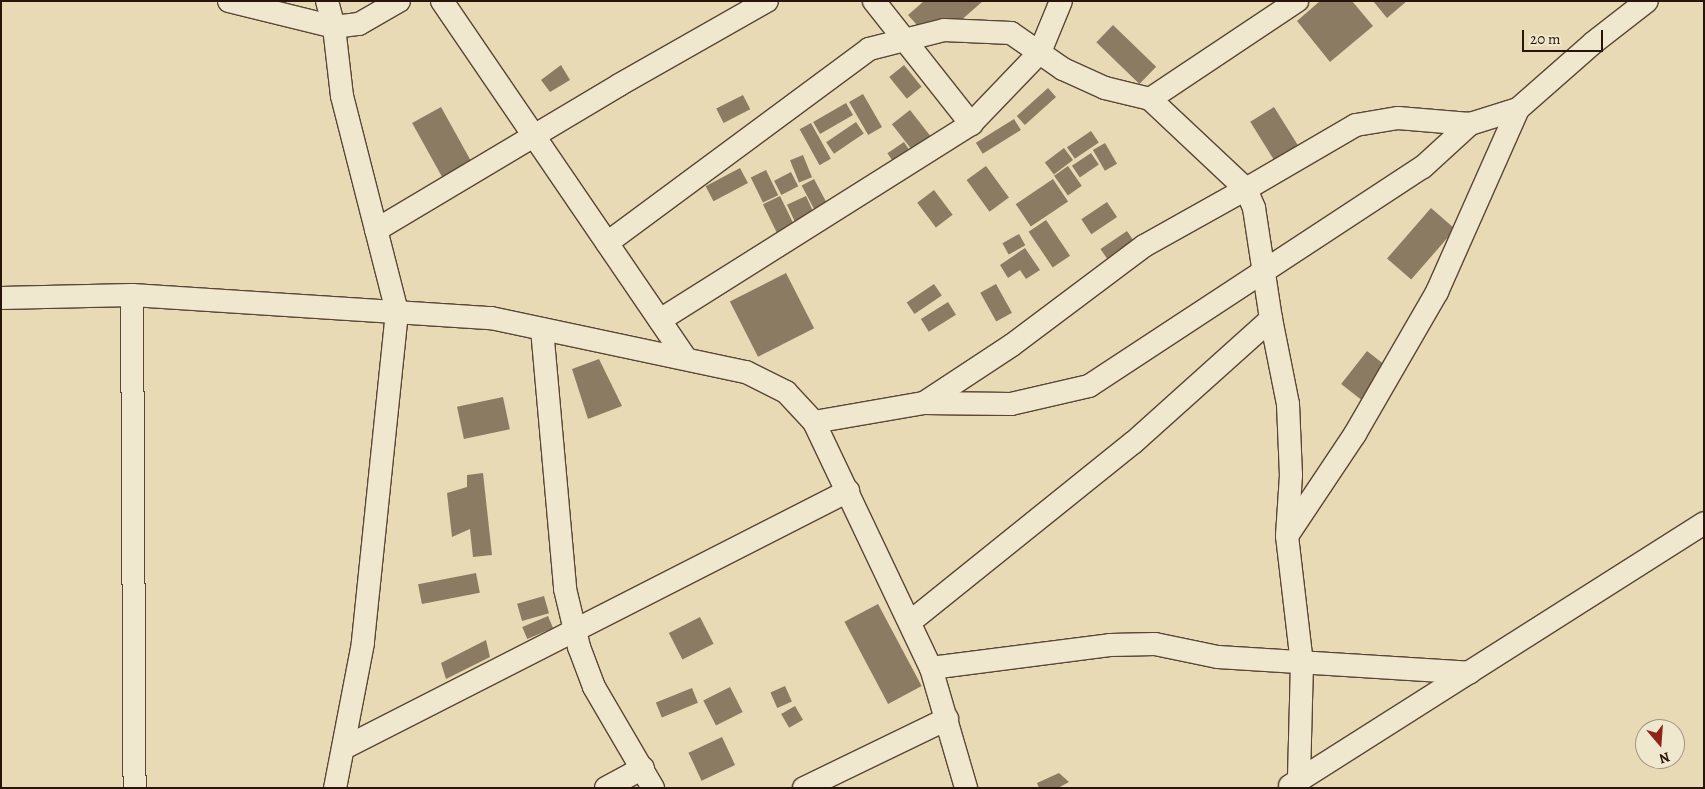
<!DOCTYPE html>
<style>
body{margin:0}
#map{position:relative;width:1705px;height:789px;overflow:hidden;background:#e8dab5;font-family:Alegreya,serif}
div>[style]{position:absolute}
.building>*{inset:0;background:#8c7b63;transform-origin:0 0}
.roads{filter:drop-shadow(1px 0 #594635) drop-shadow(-1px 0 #594635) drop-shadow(0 1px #594635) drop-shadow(0 -1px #594635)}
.minor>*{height:22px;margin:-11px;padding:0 11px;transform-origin:11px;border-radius:11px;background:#f0e7cf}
span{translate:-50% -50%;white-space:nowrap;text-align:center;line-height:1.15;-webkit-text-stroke:4.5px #f0e7cf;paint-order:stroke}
.frame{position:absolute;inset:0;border:2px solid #29140a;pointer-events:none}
.north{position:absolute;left:1635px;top:719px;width:50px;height:50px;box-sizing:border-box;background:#f0e7cf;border:1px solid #a09380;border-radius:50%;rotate:162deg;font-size:14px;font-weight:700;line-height:20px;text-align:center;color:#29140a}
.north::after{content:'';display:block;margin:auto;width:18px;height:22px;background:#8f2418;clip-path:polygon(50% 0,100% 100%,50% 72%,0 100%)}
.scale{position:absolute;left:1522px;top:30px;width:81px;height:22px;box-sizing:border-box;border:2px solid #29140a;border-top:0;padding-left:6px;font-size:15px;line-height:18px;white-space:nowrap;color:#29140a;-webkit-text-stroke:4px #f0e7cf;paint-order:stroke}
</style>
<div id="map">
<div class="building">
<i style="clip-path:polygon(924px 1px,983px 1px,934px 44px,908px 15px)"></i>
<i style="clip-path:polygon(1320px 1px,1352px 1px,1373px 26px,1330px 62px,1297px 21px)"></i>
<i style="clip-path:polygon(1373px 1px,1407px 1px,1387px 18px)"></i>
<i style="left:1113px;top:25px;width:60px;height:24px;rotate:44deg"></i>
<i style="clip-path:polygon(561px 65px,570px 80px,550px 92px,541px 80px)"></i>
<i style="left:904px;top:65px;width:28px;height:19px;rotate:51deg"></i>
<i style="left:1048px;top:88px;width:12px;height:42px;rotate:48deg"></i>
<i style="left:863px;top:94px;width:38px;height:16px;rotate:60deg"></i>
<i style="left:743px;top:95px;width:16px;height:30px;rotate:63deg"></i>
<i style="left:846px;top:103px;width:14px;height:38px;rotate:60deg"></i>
<i style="left:441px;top:107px;width:63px;height:33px;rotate:61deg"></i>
<i style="left:1274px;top:107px;width:51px;height:28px;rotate:58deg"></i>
<i style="left:910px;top:110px;width:36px;height:23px;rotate:52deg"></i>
<i style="left:1014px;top:119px;width:13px;height:45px;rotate:58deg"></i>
<i style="left:856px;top:122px;width:14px;height:36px;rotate:56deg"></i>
<i style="left:811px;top:123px;width:41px;height:13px;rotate:61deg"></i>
<i style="left:1091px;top:131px;width:14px;height:29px;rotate:56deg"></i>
<i style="left:904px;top:142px;width:18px;height:20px;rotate:56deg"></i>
<i style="left:1105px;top:143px;width:24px;height:14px;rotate:60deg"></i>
<i style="left:1064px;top:148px;width:15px;height:24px;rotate:53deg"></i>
<i style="left:1091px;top:153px;width:14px;height:23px;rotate:56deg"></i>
<i style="left:803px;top:155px;width:24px;height:14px;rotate:68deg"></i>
<i style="left:986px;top:166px;width:39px;height:24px;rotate:54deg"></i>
<i style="left:1068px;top:166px;width:24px;height:17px;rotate:55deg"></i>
<i style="left:740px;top:168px;width:17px;height:39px;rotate:62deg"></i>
<i style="left:766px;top:170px;width:28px;height:17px;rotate:64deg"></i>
<i style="left:791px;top:172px;width:16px;height:19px;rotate:63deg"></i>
<i style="left:814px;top:179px;width:30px;height:14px;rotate:62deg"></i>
<i style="left:1053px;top:179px;width:27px;height:45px;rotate:56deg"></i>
<i style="left:934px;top:190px;width:31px;height:21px;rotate:53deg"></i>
<i style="left:780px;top:196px;width:32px;height:19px;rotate:64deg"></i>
<i style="left:806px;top:196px;width:19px;height:21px;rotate:65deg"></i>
<i style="left:1107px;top:202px;width:18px;height:31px;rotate:56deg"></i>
<i style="left:1431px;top:208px;width:32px;height:67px;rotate:41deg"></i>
<i style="left:1046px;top:220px;width:43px;height:21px;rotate:56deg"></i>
<i style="left:1127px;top:231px;width:14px;height:32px;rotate:56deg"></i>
<i style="left:1019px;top:234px;width:13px;height:19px;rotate:61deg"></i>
<i style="clip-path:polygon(1025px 248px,1040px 270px,1026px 279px,1020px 270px,1008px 278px,1000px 265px)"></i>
<i style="left:786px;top:273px;width:62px;height:63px;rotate:63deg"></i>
<i style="left:934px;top:284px;width:14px;height:33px;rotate:56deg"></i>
<i style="left:996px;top:284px;width:33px;height:18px;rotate:61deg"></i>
<i style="left:948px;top:302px;width:15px;height:32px;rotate:58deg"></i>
<i style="left:1367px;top:351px;width:28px;height:42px;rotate:38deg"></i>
<i style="clip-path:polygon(599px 359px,622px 406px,588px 419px,572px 369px)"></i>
<i style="left:503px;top:397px;width:33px;height:47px;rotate:78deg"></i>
<i style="clip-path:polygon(483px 473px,492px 555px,473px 557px,470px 529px,452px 537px,447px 493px,467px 487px,467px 475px)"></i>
<i style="left:476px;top:573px;width:20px;height:59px;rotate:79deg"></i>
<i style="left:544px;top:596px;width:18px;height:28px;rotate:74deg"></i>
<i style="left:878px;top:604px;width:93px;height:38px;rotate:62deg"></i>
<i style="left:548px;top:616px;width:13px;height:28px;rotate:67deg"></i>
<i style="left:700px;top:617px;width:30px;height:35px;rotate:63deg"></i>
<i style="clip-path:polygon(486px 640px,490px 657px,446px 679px,441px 663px)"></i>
<i style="left:785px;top:686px;width:17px;height:16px;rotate:66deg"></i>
<i style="left:730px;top:687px;width:28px;height:30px;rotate:63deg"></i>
<i style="left:692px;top:688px;width:16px;height:39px;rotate:68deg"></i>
<i style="left:795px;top:706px;width:16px;height:16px;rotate:60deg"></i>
<i style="left:722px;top:737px;width:31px;height:37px;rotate:65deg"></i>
<i style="clip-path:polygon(1059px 773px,1069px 782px,1058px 788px,1039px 788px,1037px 783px)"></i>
</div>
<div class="roads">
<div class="minor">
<i style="left:229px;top:1px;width:108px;rotate:13.9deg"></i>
<i style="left:334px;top:27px;width:25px;rotate:-7deg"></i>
<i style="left:359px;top:24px;width:46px;rotate:-29.9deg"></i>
<i style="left:327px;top:1px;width:27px;rotate:75deg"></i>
<i style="left:334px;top:27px;width:69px;rotate:83.4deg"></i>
<i style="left:342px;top:96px;width:223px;rotate:75.7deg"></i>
<i style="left:397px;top:312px;width:333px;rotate:95.9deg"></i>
<i style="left:363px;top:643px;width:148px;rotate:100.9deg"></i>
<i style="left:442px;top:1px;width:433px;rotate:55.7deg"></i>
<i style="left:874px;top:1px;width:157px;rotate:51.7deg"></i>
<i style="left:1150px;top:99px;width:177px;rotate:-33.7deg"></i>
<i style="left:376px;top:230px;width:283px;rotate:-30.8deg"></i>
<i style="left:619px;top:85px;width:170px;rotate:-29.6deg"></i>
<i style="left:607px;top:243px;width:326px;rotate:-36.5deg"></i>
<i style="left:869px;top:49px;width:77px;rotate:-14.2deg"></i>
<i style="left:944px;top:30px;width:67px;rotate:2.6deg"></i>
<i style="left:1011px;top:33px;width:63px;rotate:34.7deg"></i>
<i style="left:1063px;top:69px;width:46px;rotate:24.3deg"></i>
<i style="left:1105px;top:88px;width:46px;rotate:13.7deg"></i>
<i style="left:1150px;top:99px;width:132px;rotate:43.2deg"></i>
<i style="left:1246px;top:189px;width:127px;rotate:-30.2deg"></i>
<i style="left:1356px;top:125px;width:43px;rotate:-9.5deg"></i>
<i style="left:1398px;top:118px;width:72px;rotate:4.8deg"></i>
<i style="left:1470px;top:124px;width:50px;rotate:-17.4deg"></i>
<i style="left:1518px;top:109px;width:100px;rotate:-41.3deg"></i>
<i style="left:1593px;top:43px;width:68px;rotate:-37.9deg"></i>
<i style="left:132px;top:295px;width:493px;rotate:89.7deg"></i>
<i style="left:1px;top:298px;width:131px;rotate:-1.3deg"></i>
<i style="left:132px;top:295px;width:360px;rotate:3.7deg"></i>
<i style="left:491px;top:318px;width:261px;rotate:12deg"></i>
<i style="left:746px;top:372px;width:45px;rotate:26.6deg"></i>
<i style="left:786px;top:392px;width:41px;rotate:47deg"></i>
<i style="left:814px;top:422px;width:272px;rotate:64.6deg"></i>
<i style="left:931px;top:668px;width:125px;rotate:73.7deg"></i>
<i style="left:660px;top:320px;width:368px;rotate:-32.2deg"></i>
<i style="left:971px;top:124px;width:100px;rotate:-46.2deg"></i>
<i style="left:1040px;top:52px;width:55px;rotate:-67.6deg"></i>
<i style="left:542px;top:329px;width:261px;rotate:84.9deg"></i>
<i style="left:565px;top:589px;width:60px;rotate:76.4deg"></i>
<i style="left:579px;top:647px;width:43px;rotate:69.4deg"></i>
<i style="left:594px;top:687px;width:117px;rotate:59.7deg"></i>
<i style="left:924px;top:403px;width:87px;rotate:0.7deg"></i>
<i style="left:1011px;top:404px;width:80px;rotate:-13deg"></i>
<i style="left:1089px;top:386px;width:399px;rotate:-33.3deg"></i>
<i style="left:1423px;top:167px;width:64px;rotate:-42.5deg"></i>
<i style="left:814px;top:422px;width:112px;rotate:-9.8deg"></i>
<i style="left:924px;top:403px;width:105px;rotate:-33.4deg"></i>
<i style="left:1012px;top:345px;width:165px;rotate:-36.9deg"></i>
<i style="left:1144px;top:246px;width:117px;rotate:-29.2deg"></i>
<i style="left:1246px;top:189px;width:21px;rotate:67deg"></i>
<i style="left:1254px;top:208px;width:112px;rotate:81.3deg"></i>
<i style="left:1271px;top:319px;width:87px;rotate:78.7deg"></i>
<i style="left:1288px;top:404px;width:71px;rotate:87.6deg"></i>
<i style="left:1291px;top:475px;width:61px;rotate:93.8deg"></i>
<i style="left:1287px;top:536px;width:128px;rotate:83.3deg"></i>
<i style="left:1302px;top:663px;width:117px;rotate:91.5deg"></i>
<i style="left:1289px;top:533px;width:119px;rotate:-56.3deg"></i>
<i style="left:1355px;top:434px;width:164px;rotate:-60deg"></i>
<i style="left:1437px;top:292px;width:200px;rotate:-66.1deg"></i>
<i style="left:910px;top:622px;width:287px;rotate:-38.8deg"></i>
<i style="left:1134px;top:442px;width:184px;rotate:-41.9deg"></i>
<i style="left:931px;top:668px;width:180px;rotate:-7.3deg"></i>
<i style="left:1110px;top:645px;width:45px;rotate:-1.3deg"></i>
<i style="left:1155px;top:644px;width:64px;rotate:11.7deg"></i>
<i style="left:1218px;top:657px;width:252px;rotate:3.6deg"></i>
<i style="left:344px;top:748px;width:566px;rotate:-27.02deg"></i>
<i style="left:1290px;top:786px;width:490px;rotate:-32.4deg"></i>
<i style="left:606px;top:788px;width:42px;rotate:-28.4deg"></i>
<i style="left:804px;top:788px;width:159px;rotate:-25.8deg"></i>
</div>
</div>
<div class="frame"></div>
<div class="north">N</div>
<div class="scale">20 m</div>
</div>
